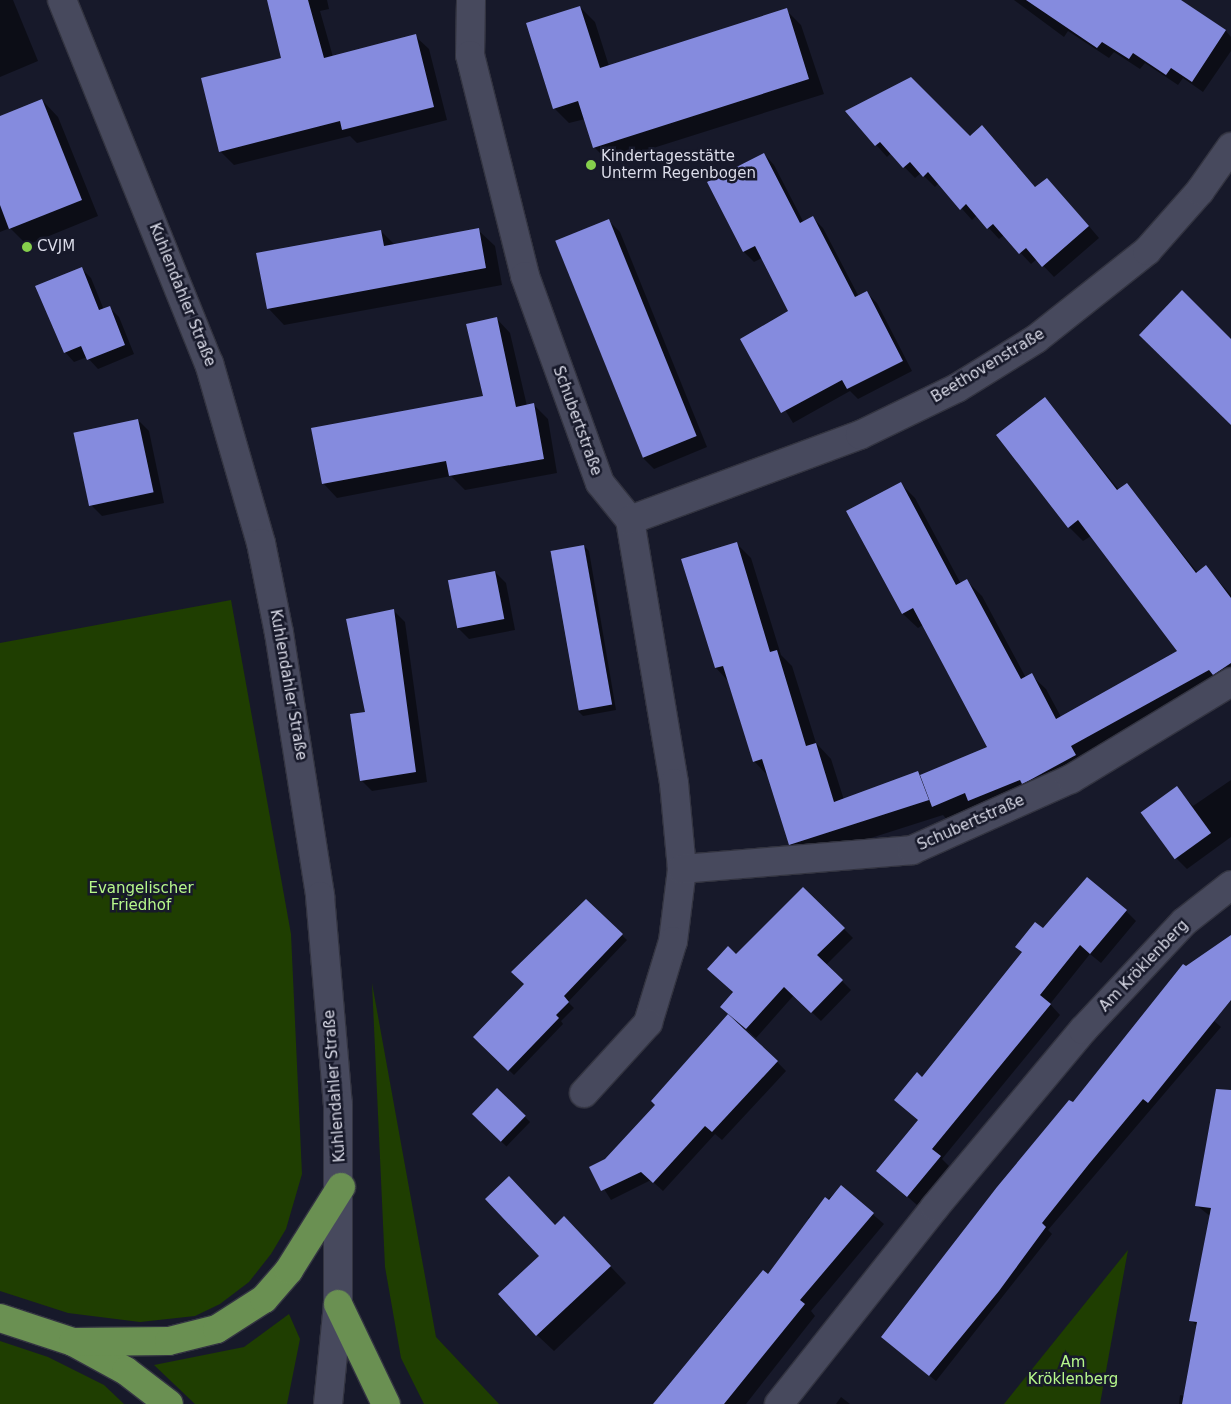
<!DOCTYPE html>
<meta charset="utf-8">
<style>
body{margin:0}
#map{position:relative;width:1231px;height:1404px;overflow:hidden;background:#17192a;font-family:"DejaVu Sans",sans-serif}
div>[style]{position:absolute}
.green>*{inset:0;background:#1f3e01}
.shadow>*{inset:0;background:#0007;transform-origin:0 0}
.building>*{inset:0;background:#858bde;transform-origin:0 0}
.roads{filter:drop-shadow(1px 0 #333441) drop-shadow(-1px 0 #333441) drop-shadow(0 1px #333441) drop-shadow(0 -1px #333441)}
.minor>*{height:28px;margin:-14px;padding:0 14px;transform-origin:14px;border-radius:14px;background:#47495d}
.secondary>*{height:28px;margin:-14px;padding:0 14px;transform-origin:14px;border-radius:14px;background:#47495d}
.motorway>*{height:28px;margin:-14px;padding:0 14px;transform-origin:14px;border-radius:14px;background:#6a9052}
.dots>*{width:14px;height:14px;translate:-50% -50%;box-sizing:border-box;border:2px solid #17192a;border-radius:50%}
span{translate:-50% -50%;white-space:nowrap;text-align:center;line-height:1.15;-webkit-text-stroke:5px #17192a;paint-order:stroke}
.poi-label{font-size:15px;color:#dbdce9}
.left{translate:0 -50%;text-align:left}
.street-label{font-size:15px;color:#dbdce9}
.park-label{font-size:15px;color:#b6f78b}
</style>
<div id="map">
<div class="green">
<i style="clip-path:polygon(231px 600px,291px 934px,302px 1174px,286px 1229px,271px 1254px,249px 1282px,220px 1304px,195px 1316px,140px 1322px,68px 1313px,0 1291px,0 643px)"></i>
<i style="clip-path:polygon(372px 983px,436px 1337px,499px 1404px,424px 1404px,401px 1358px,385px 1267px)"></i>
<i style="clip-path:polygon(1128px 1250px,1100px 1404px,1004px 1404px)"></i>
<i style="clip-path:polygon(289px 1314px,300px 1339px,287px 1404px,195px 1404px,154px 1365px,244px 1347px)"></i>
<i style="clip-path:polygon(0 1341px,48px 1357px,104px 1385px,124px 1404px,0 1404px)"></i>
</div>
<div class="shadow">
<i style="clip-path:polygon(0 0,13px 0,38px 61px,0 77px)"></i>
<i style="clip-path:polygon(268px 0,327px 0,329px 9px,320px 11px,333px 57px,415px 36px,429px 49px,447px 120px,357px 143px,350px 136px,234px 165px,220px 151px,282px 58px)"></i>
<i style="clip-path:polygon(1014px 0,1179px 0,1226px 31px,1231px 37px,1231px 51px,1203px 92px,1183px 78px,1178px 85px,1145px 63px,1140px 69px,1114px 52px,1109px 58px,1068px 31px,1064px 37px)"></i>
<i style="clip-path:polygon(580px 7px,595px 22px,609px 66px,786px 10px,801px 25px,824px 94px,609px 162px,594px 147px,585px 119px,569px 123px,554px 108px)"></i>
<i style="clip-path:polygon(42px 100px,58px 117px,98px 216px,27px 245px,10px 228px,0 232px,0 117px)"></i>
<i style="clip-path:polygon(847px 112px,970px 137px,993px 138px,1036px 188px,1058px 190px,1099px 238px,1054px 277px,1037px 259px,1031px 264px,1004px 235px,999px 239px,977px 215px,972px 220px,939px 183px,935px 187px,921px 173px,915px 178px,891px 153px,887px 157px)"></i>
<i style="clip-path:polygon(764px 154px,774px 165px,804px 223px,813px 218px,823px 228px,859px 297px,867px 293px,877px 303px,912px 371px,858px 399px,850px 391px,793px 423px,742px 339px,789px 311px,762px 258px,754px 262px,744px 252px,709px 183px)"></i>
<i style="clip-path:polygon(609px 221px,620px 232px,707px 447px,654px 469px,643px 458px,556px 242px)"></i>
<i style="clip-path:polygon(478px 230px,495px 246px,502px 285px,284px 325px,268px 308px,381px 231px,395px 245px)"></i>
<i style="clip-path:polygon(82px 269px,91px 278px,104px 310px,109px 307px,119px 317px,134px 354px,98px 369px,87px 357px,74px 362px,65px 352px)"></i>
<i style="clip-path:polygon(496px 318px,510px 333px,527px 406px,534px 405px,548px 419px,557px 473px,465px 490px,451px 476px,337px 498px,323px 483px,484px 397px)"></i>
<i style="clip-path:polygon(1045px 399px,1119px 490px,1126px 484px,1198px 573px,1206px 567px,1231px 595px,1231px 687px,1085px 761px,948px 821px,943px 815px,805px 859px,790px 844px,769px 777px,754px 761px,729px 682px,716px 668px,736px 543px,751px 558px,781px 655px,792px 666px,816px 743px,831px 759px,844px 800px,917px 773px,921px 776px,989px 748px,923px 625px,918px 628px,903px 614px,848px 512px,900px 483px,915px 498px,961px 584px,967px 581px,982px 596px,1026px 678px,1031px 675px,1046px 689px,1061px 717px,1179px 651px,1091px 536px,1083px 541px,1069px 527px)"></i>
<i style="clip-path:polygon(138px 420px,149px 431px,164px 503px,102px 516px,91px 505px)"></i>
<i style="clip-path:polygon(584px 546px,589px 551px,616px 710px,583px 716px,578px 711px)"></i>
<i style="clip-path:polygon(495px 572px,506px 583px,515px 630px,469px 639px,458px 628px)"></i>
<i style="clip-path:polygon(394px 611px,405px 622px,427px 782px,372px 791px,361px 780px,367px 713px)"></i>
<i style="clip-path:polygon(1231px 780px,1231px 837px,1187px 869px,1176px 858px,1176px 788px,1193px 806px)"></i>
<i style="clip-path:polygon(803px 888px,853px 938px,826px 965px,851px 990px,821px 1021px,794px 995px,756px 1038px,739px 1023px,786px 1071px,722px 1140px,715px 1134px,663px 1191px,651px 1180px,611px 1200px,590px 1167px,606px 1160px,657px 1105px,652px 1101px,729px 1014px,736px 956px)"></i>
<i style="clip-path:polygon(586px 901px,627px 940px,568px 1002px,574px 1008px,561px 1021px,563px 1024px,514px 1075px,475px 1037px,525px 984px)"></i>
<i style="clip-path:polygon(1126px 911px,1136px 921px,1101px 963px,1090px 954px,1050px 1004px,1060px 1015px,942px 1159px,949px 1166px,917px 1205px,878px 1171px,919px 1121px,895px 1100px,923px 1078px,1043px 930px)"></i>
<i style="clip-path:polygon(1231px 937px,1231px 983px,1198px 1007px,1221px 1027px,1048px 1230px,1052px 1234px,936px 1381px,882px 1337px,1186px 968px)"></i>
<i style="left:497px;top:1090px;width:46px;height:34px;rotate:44deg"></i>
<i style="clip-path:polygon(1231px 1131px,1231px 1404px,1179px 1404px,1180px 1395px,1185px 1396px,1198px 1327px,1191px 1320px,1210px 1216px,1196px 1205px)"></i>
<i style="clip-path:polygon(841px 1187px,884px 1224px,811px 1311px,815px 1316px,746px 1404px,661px 1404px,663px 1393px,727px 1313px,763px 1271px,769px 1276px,812px 1222px,808px 1218px)"></i>
<i style="clip-path:polygon(555px 1226px,580px 1234px,626px 1283px,554px 1351px,537px 1335px,540px 1256px)"></i>
<i style="clip-path:polygon(841px 1397px,850px 1404px,836px 1404px)"></i>
</div>
<div class="building">
<i style="clip-path:polygon(267px 0,308px 0,324px 58px,416px 34px,434px 107px,342px 130px,340px 121px,219px 152px,201px 78px,281px 58px)"></i>
<i style="clip-path:polygon(1026px 0,1181px 0,1226px 30px,1192px 82px,1171px 68px,1166px 75px,1133px 53px,1129px 59px,1102px 42px,1097px 48px)"></i>
<i style="clip-path:polygon(580px 6px,600px 68px,787px 8px,809px 79px,593px 148px,578px 101px,553px 109px,526px 23px)"></i>
<i style="clip-path:polygon(911px 77px,970px 136px,982px 125px,1035px 187px,1047px 178px,1089px 226px,1042px 267px,1026px 248px,1019px 254px,993px 224px,987px 229px,966px 204px,960px 210px,928px 172px,923px 177px,910px 162px,903px 168px,880px 142px,875px 146px,845px 111px)"></i>
<i style="clip-path:polygon(42px 99px,82px 200px,9px 229px,0 205px,0 116px)"></i>
<i style="clip-path:polygon(764px 153px,800px 223px,813px 216px,855px 297px,867px 291px,903px 361px,847px 389px,842px 380px,781px 413px,740px 339px,788px 311px,755px 246px,743px 252px,707px 182px)"></i>
<i style="left:609px;top:219px;width:234px;height:58px;rotate:68deg"></i>
<i style="clip-path:polygon(479px 228px,486px 268px,267px 309px,256px 253px,381px 230px,384px 246px)"></i>
<i style="clip-path:polygon(82px 267px,99px 310px,110px 306px,125px 345px,87px 360px,81px 346px,64px 353px,35px 286px)"></i>
<i style="clip-path:polygon(1182px 290px,1231px 339px,1231px 425px,1139px 335px)"></i>
<i style="clip-path:polygon(497px 317px,516px 407px,534px 403px,544px 459px,449px 476px,446px 461px,322px 484px,311px 428px,483px 396px,466px 324px)"></i>
<i style="clip-path:polygon(1045px 397px,1117px 490px,1127px 483px,1196px 573px,1206px 565px,1231px 598px,1231px 663px,1213px 675px,1209px 670px,1071px 746px,1076px 755px,1030px 780px,1022px 784px,1020px 780px,968px 801px,965px 793px,932px 807px,920px 775px,987px 747px,913px 608px,902px 614px,846px 511px,901px 482px,956px 585px,967px 579px,1021px 679px,1032px 673px,1056px 719px,1177px 651px,1078px 520px,1068px 528px,996px 435px)"></i>
<i style="left:138px;top:419px;width:75px;height:66px;rotate:78deg"></i>
<i style="clip-path:polygon(737px 542px,770px 652px,777px 650px,806px 746px,816px 743px,834px 802px,918px 771px,929px 800px,789px 845px,762px 759px,753px 762px,723px 666px,715px 668px,681px 559px)"></i>
<i style="left:584px;top:545px;width:162px;height:34px;rotate:80deg"></i>
<i style="left:495px;top:571px;width:49px;height:48px;rotate:79deg"></i>
<i style="clip-path:polygon(394px 609px,416px 772px,360px 781px,350px 714px,365px 712px,346px 619px)"></i>
<i style="left:1177px;top:786px;width:58px;height:45px;rotate:54deg"></i>
<i style="clip-path:polygon(1087px 877px,1127px 910px,1090px 954px,1080px 945px,1040px 995px,1051px 1004px,932px 1149px,941px 1156px,907px 1197px,876px 1171px,918px 1120px,894px 1100px,917px 1072px,922px 1077px,1022px 952px,1015px 947px,1035px 922px,1043px 928px)"></i>
<i style="clip-path:polygon(803px 887px,845px 928px,817px 955px,843px 980px,811px 1013px,784px 987px,746px 1029px,720px 1007px,733px 992px,707px 969px,728px 946px,736px 954px)"></i>
<i style="clip-path:polygon(586px 899px,623px 934px,564px 996px,569px 1002px,556px 1015px,559px 1018px,508px 1071px,473px 1037px,524px 984px,511px 972px)"></i>
<i style="clip-path:polygon(1231px 935px,1231px 1000px,1148px 1103px,1143px 1099px,1089px 1164px,1042px 1223px,1046px 1227px,999px 1291px,929px 1376px,881px 1337px,997px 1187px,1069px 1100px,1073px 1102px,1183px 964px,1186px 966px)"></i>
<i style="clip-path:polygon(728px 1014px,778px 1061px,712px 1132px,705px 1126px,653px 1183px,641px 1172px,601px 1191px,589px 1167px,605px 1159px,655px 1105px,651px 1101px)"></i>
<i style="left:497px;top:1088px;width:40px;height:36px;rotate:44deg"></i>
<i style="clip-path:polygon(1216px 1089px,1231px 1090px,1231px 1404px,1182px 1404px,1197px 1322px,1189px 1321px,1211px 1208px,1195px 1206px)"></i>
<i style="clip-path:polygon(509px 1176px,555px 1225px,564px 1216px,611px 1266px,536px 1336px,498px 1294px,539px 1256px,485px 1199px)"></i>
<i style="clip-path:polygon(841px 1185px,874px 1213px,800px 1300px,805px 1304px,724px 1404px,653px 1404px,763px 1270px,768px 1274px,825px 1197px,829px 1200px)"></i>
</div>
<div class="roads">
<div class="minor">
<i style="left:471px;top:0;width:55px;rotate:91deg"></i>
<i style="left:470px;top:55px;width:228px;rotate:76deg"></i>
<i style="left:525px;top:276px;width:220px;rotate:70.1deg"></i>
<i style="left:600px;top:483px;width:48px;rotate:51deg"></i>
<i style="left:630px;top:520px;width:267px;rotate:80.5deg"></i>
<i style="left:674px;top:783px;width:86px;rotate:84.7deg"></i>
<i style="left:682px;top:869px;width:73px;rotate:97.1deg"></i>
<i style="left:673px;top:941px;width:86px;rotate:107deg"></i>
<i style="left:648px;top:1023px;width:95px;rotate:132.4deg"></i>
<i style="left:630px;top:520px;width:245px;rotate:-20.3deg"></i>
<i style="left:860px;top:435px;width:108px;rotate:-25.9deg"></i>
<i style="left:957px;top:388px;width:93px;rotate:-31.8deg"></i>
<i style="left:1036px;top:339px;width:142px;rotate:-38.4deg"></i>
<i style="left:1147px;top:251px;width:80px;rotate:-48.5deg"></i>
<i style="left:1200px;top:191px;width:54px;rotate:-54.8deg"></i>
<i style="left:682px;top:869px;width:231px;rotate:-4.7deg"></i>
<i style="left:912px;top:850px;width:174px;rotate:-24.1deg"></i>
<i style="left:1071px;top:779px;width:187px;rotate:-31.2deg"></i>
<i style="left:779px;top:1404px;width:251px;rotate:-51.6deg"></i>
<i style="left:935px;top:1207px;width:231px;rotate:-50.1deg"></i>
<i style="left:1083px;top:1030px;width:148px;rotate:-46.9deg"></i>
<i style="left:1184px;top:922px;width:60px;rotate:-38.2deg"></i>
</div>
<div class="secondary">
<i style="left:62px;top:0;width:392px;rotate:68deg"></i>
<i style="left:209px;top:363px;width:187px;rotate:73.9deg"></i>
<i style="left:261px;top:543px;width:92px;rotate:78.7deg"></i>
<i style="left:279px;top:633px;width:266px;rotate:81.1deg"></i>
<i style="left:320px;top:896px;width:209px;rotate:85.1deg"></i>
<i style="left:338px;top:1104px;width:200px;rotate:90deg"></i>
<i style="left:338px;top:1304px;width:100px;rotate:95.7deg"></i>
</div>
<div class="motorway">
<i style="left:338px;top:1304px;width:111px;rotate:64.4deg"></i>
<i style="left:0;top:1318px;width:77px;rotate:18.2deg"></i>
<i style="left:73px;top:1342px;width:60px;rotate:28.7deg"></i>
<i style="left:126px;top:1371px;width:54px;rotate:37.5deg"></i>
<i style="left:73px;top:1342px;width:96px;rotate:-0.6deg"></i>
<i style="left:169px;top:1341px;width:49px;rotate:-14deg"></i>
<i style="left:217px;top:1329px;width:56px;rotate:-32.6deg"></i>
<i style="left:264px;top:1299px;width:38px;rotate:-49deg"></i>
<i style="left:289px;top:1270px;width:98px;rotate:-57.9deg"></i>
</div>
</div>
<div class="dots">
<i style="left:591px;top:165px;background:#85cf4c"></i>
<i style="left:27px;top:247px;background:#85cf4c"></i>
</div>
<div class="poi-label">
<span class="left" style="left:601px;top:165px">Kindertagesstätte<br>Unterm Regenbogen</span>
<span class="left" style="left:37px;top:247px">CVJM</span>
</div>
<div class="street-label">
<span style="left:182px;top:295px;rotate:68deg">Kuhlendahler Straße</span>
<span style="left:988px;top:366px;rotate:-31deg">Beethovenstraße</span>
<span style="left:577px;top:421px;rotate:70deg">Schubertstraße</span>
<span style="left:288px;top:685px;rotate:80deg">Kuhlendahler Straße</span>
<span style="left:971px;top:823px;rotate:-24deg">Schubertstraße</span>
<span style="left:1144px;top:966px;rotate:-46deg">Am Kröklenberg</span>
<span style="left:335px;top:1086px;rotate:-94deg">Kuhlendahler Straße</span>
</div>
<div class="park-label">
<span style="left:141px;top:897px">Evangelischer<br>Friedhof</span>
<span style="left:1073px;top:1371px">Am<br>Kröklenberg</span>
</div>
</div>
